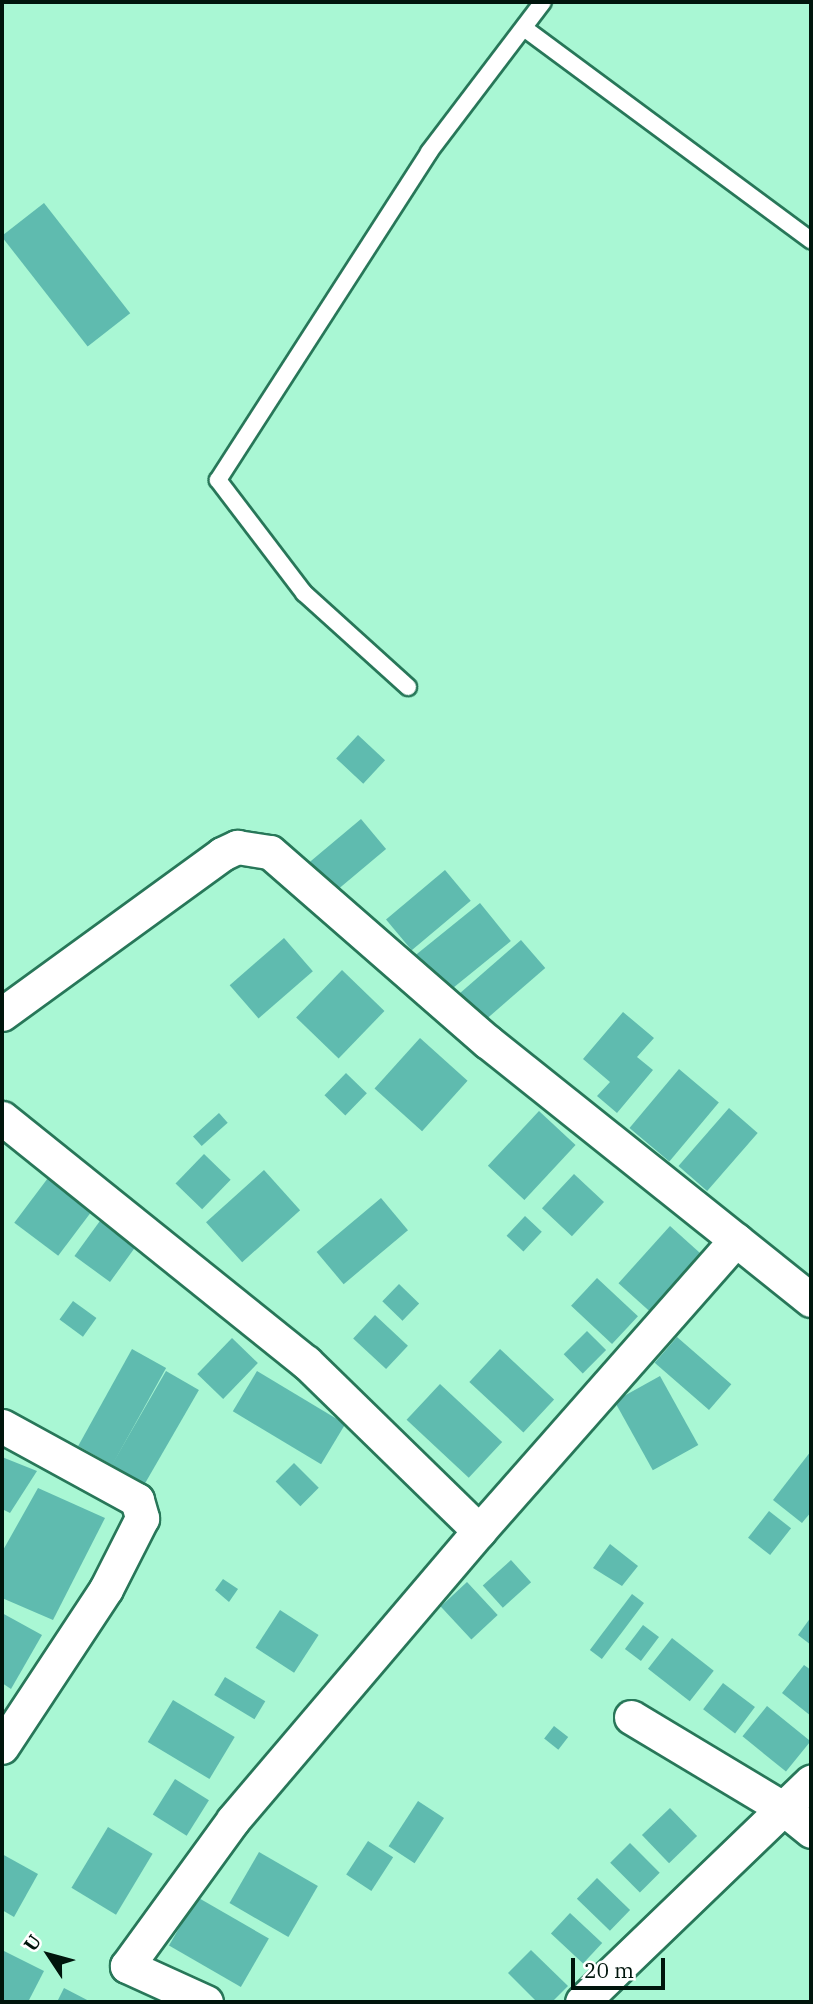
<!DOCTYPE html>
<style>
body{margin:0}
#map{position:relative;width:813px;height:2004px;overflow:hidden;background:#a9f7d4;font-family:"IBM Plex Serif",serif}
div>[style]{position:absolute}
.building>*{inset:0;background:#5fbbaf;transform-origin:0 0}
.roads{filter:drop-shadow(2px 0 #287759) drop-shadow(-2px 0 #287759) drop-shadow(0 2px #287759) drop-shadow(0 -2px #287759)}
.lane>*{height:16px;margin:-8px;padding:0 8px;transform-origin:8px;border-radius:8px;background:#fff}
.street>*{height:33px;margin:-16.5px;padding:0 16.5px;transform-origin:16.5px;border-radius:16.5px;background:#fff}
span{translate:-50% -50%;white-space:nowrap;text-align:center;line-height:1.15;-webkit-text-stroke:6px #fff;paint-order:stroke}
.frame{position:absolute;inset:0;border:4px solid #00150c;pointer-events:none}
.north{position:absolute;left:14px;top:1920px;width:70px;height:70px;-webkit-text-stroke:5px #fff;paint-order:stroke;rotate:306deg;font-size:19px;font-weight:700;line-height:28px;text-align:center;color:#00150c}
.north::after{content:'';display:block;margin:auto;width:24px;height:32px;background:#00150c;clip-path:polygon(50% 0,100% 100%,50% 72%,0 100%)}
.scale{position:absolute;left:571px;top:1958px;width:94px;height:32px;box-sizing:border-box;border:4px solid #00150c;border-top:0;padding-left:9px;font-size:21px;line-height:24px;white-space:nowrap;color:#00150c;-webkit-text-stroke:5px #fff;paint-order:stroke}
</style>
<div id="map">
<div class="building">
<i style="left:44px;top:203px;width:140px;height:54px;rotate:52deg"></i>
<i style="left:358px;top:735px;width:37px;height:32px;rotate:43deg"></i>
<i style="left:361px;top:819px;width:39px;height:72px;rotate:50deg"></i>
<i style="left:445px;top:870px;width:40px;height:77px;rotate:50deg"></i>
<i style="left:480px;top:903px;width:49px;height:82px;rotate:51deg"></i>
<i style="left:284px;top:938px;width:44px;height:72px;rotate:49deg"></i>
<i style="left:521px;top:940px;width:37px;height:89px;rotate:49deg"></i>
<i style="left:342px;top:970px;width:59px;height:66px;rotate:44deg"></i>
<i style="clip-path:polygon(623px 1012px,654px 1038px,637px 1057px,653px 1070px,617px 1113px,597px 1096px,610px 1082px,583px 1059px)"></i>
<i style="left:420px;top:1038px;width:64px;height:68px;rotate:42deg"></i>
<i style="left:679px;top:1069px;width:52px;height:77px;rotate:40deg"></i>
<i style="left:346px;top:1073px;width:29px;height:31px;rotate:44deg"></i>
<i style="left:729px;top:1108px;width:38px;height:77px;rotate:41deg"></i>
<i style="left:539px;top:1111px;width:50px;height:75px;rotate:43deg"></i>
<i style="left:219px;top:1113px;width:13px;height:35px;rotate:48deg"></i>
<i style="left:204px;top:1154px;width:37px;height:41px;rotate:44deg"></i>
<i style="left:57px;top:1166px;width:55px;height:71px;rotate:37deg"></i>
<i style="left:264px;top:1170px;width:54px;height:78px;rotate:48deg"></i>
<i style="left:574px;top:1174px;width:41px;height:47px;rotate:43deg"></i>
<i style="left:381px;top:1198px;width:42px;height:84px;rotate:50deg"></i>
<i style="left:105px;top:1214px;width:44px;height:52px;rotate:36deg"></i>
<i style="left:525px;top:1216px;width:23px;height:27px;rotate:43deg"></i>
<i style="left:670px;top:1226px;width:46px;height:77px;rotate:42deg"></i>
<i style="left:597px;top:1278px;width:56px;height:38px;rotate:43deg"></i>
<i style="left:399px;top:1284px;width:28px;height:24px;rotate:44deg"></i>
<i style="left:73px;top:1301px;width:29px;height:23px;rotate:36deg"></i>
<i style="left:375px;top:1315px;width:45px;height:32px;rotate:43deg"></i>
<i style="left:587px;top:1331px;width:27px;height:33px;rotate:45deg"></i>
<i style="left:677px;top:1337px;width:72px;height:34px;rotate:41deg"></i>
<i style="left:232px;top:1338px;width:36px;height:50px;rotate:44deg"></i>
<i style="left:132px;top:1349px;width:39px;height:111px;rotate:29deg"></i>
<i style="left:500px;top:1349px;width:74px;height:45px;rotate:43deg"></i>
<i style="left:166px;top:1371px;width:38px;height:110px;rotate:30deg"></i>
<i style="left:257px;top:1371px;width:103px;height:47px;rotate:31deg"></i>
<i style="left:660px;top:1376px;width:79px;height:52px;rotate:61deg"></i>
<i style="left:440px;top:1384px;width:85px;height:49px;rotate:43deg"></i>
<i style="clip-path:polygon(811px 1451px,811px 1512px,802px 1523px,773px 1500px)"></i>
<i style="clip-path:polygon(2px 1457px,37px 1471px,10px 1513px,2px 1509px)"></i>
<i style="left:294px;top:1463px;width:35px;height:26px;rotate:45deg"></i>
<i style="clip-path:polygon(38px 1488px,105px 1518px,53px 1620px,2px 1598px,2px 1552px)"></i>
<i style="left:769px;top:1511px;width:28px;height:34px;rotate:38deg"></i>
<i style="clip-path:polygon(610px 1544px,638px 1566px,622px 1586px,593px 1568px)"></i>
<i style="left:511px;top:1560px;width:30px;height:38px;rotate:48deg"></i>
<i style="clip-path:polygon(223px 1579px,238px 1589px,229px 1602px,215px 1590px)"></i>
<i style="left:467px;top:1582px;width:45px;height:36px;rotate:47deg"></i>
<i style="left:632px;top:1594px;width:15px;height:70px;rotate:37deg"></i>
<i style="left:280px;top:1610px;width:46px;height:45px;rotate:33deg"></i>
<i style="clip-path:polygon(2px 1613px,42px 1635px,11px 1689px,2px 1683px)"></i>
<i style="clip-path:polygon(811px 1617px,811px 1645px,798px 1635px)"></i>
<i style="left:643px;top:1625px;width:20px;height:30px;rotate:37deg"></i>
<i style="left:672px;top:1638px;width:53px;height:39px;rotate:38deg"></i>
<i style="clip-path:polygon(804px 1665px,811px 1670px,811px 1716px,782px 1693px)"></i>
<i style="left:225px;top:1677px;width:47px;height:21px;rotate:31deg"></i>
<i style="left:723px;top:1683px;width:40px;height:33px;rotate:37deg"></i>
<i style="left:173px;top:1700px;width:72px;height:49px;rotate:31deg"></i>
<i style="left:767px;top:1706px;width:56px;height:39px;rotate:39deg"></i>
<i style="left:554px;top:1726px;width:18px;height:16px;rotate:38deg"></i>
<i style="left:175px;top:1779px;width:40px;height:42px;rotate:32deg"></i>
<i style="left:418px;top:1801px;width:31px;height:54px;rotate:33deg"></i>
<i style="left:670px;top:1808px;width:39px;height:39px;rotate:46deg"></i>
<i style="left:108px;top:1827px;width:52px;height:71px;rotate:31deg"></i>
<i style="left:368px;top:1841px;width:30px;height:40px;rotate:33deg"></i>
<i style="left:630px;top:1843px;width:42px;height:28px;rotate:45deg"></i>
<i style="left:259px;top:1852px;width:68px;height:59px;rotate:30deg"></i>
<i style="clip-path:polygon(2px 1854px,38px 1874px,14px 1917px,2px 1910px)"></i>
<i style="left:597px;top:1878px;width:46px;height:29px;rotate:44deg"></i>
<i style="left:197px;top:1897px;width:83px;height:56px;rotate:30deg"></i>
<i style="left:570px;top:1913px;width:44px;height:28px;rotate:43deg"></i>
<i style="clip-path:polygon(531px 1950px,568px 1986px,552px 2002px,537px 2002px,508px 1973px)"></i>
<i style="clip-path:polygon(4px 1951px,44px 1971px,28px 2002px,2px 2002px)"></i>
<i style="clip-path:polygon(64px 1988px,91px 2002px,57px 2002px)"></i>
</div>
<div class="roads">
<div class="lane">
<i style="left:524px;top:28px;width:357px;rotate:36.5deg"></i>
<i style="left:408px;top:687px;width:140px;rotate:-137.9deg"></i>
<i style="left:304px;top:593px;width:142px;rotate:-127.3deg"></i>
<i style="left:218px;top:480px;width:390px;rotate:-57.2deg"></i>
<i style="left:429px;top:152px;width:188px;rotate:-52.8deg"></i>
</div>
<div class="street">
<i style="left:2px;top:1014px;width:272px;rotate:-36deg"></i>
<i style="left:222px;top:854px;width:17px;rotate:-25deg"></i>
<i style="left:237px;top:847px;width:33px;rotate:9deg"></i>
<i style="left:270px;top:852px;width:289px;rotate:41.1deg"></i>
<i style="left:488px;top:1042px;width:317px;rotate:38.6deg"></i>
<i style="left:2px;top:1118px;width:390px;rotate:38.8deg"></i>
<i style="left:306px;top:1362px;width:242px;rotate:44.3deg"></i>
<i style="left:2px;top:1426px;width:154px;rotate:28.7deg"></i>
<i style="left:137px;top:1500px;width:19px;rotate:74deg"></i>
<i style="left:142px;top:1518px;width:80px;rotate:116.9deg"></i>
<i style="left:106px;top:1589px;width:189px;rotate:123.4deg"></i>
<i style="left:631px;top:1717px;width:179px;rotate:31deg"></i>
<i style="left:784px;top:1809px;width:35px;rotate:39deg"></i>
<i style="left:206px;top:2002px;width:87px;rotate:-155.5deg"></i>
<i style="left:127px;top:1966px;width:180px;rotate:-54deg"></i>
<i style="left:233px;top:1820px;width:380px;rotate:-49.6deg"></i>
<i style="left:479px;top:1531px;width:388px;rotate:-48.6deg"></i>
<i style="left:736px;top:1240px;width:96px;rotate:38.7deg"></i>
<i style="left:582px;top:2002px;width:318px;rotate:-43.9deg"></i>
</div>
</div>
<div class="frame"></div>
<div class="north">U</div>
<div class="scale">20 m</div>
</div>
